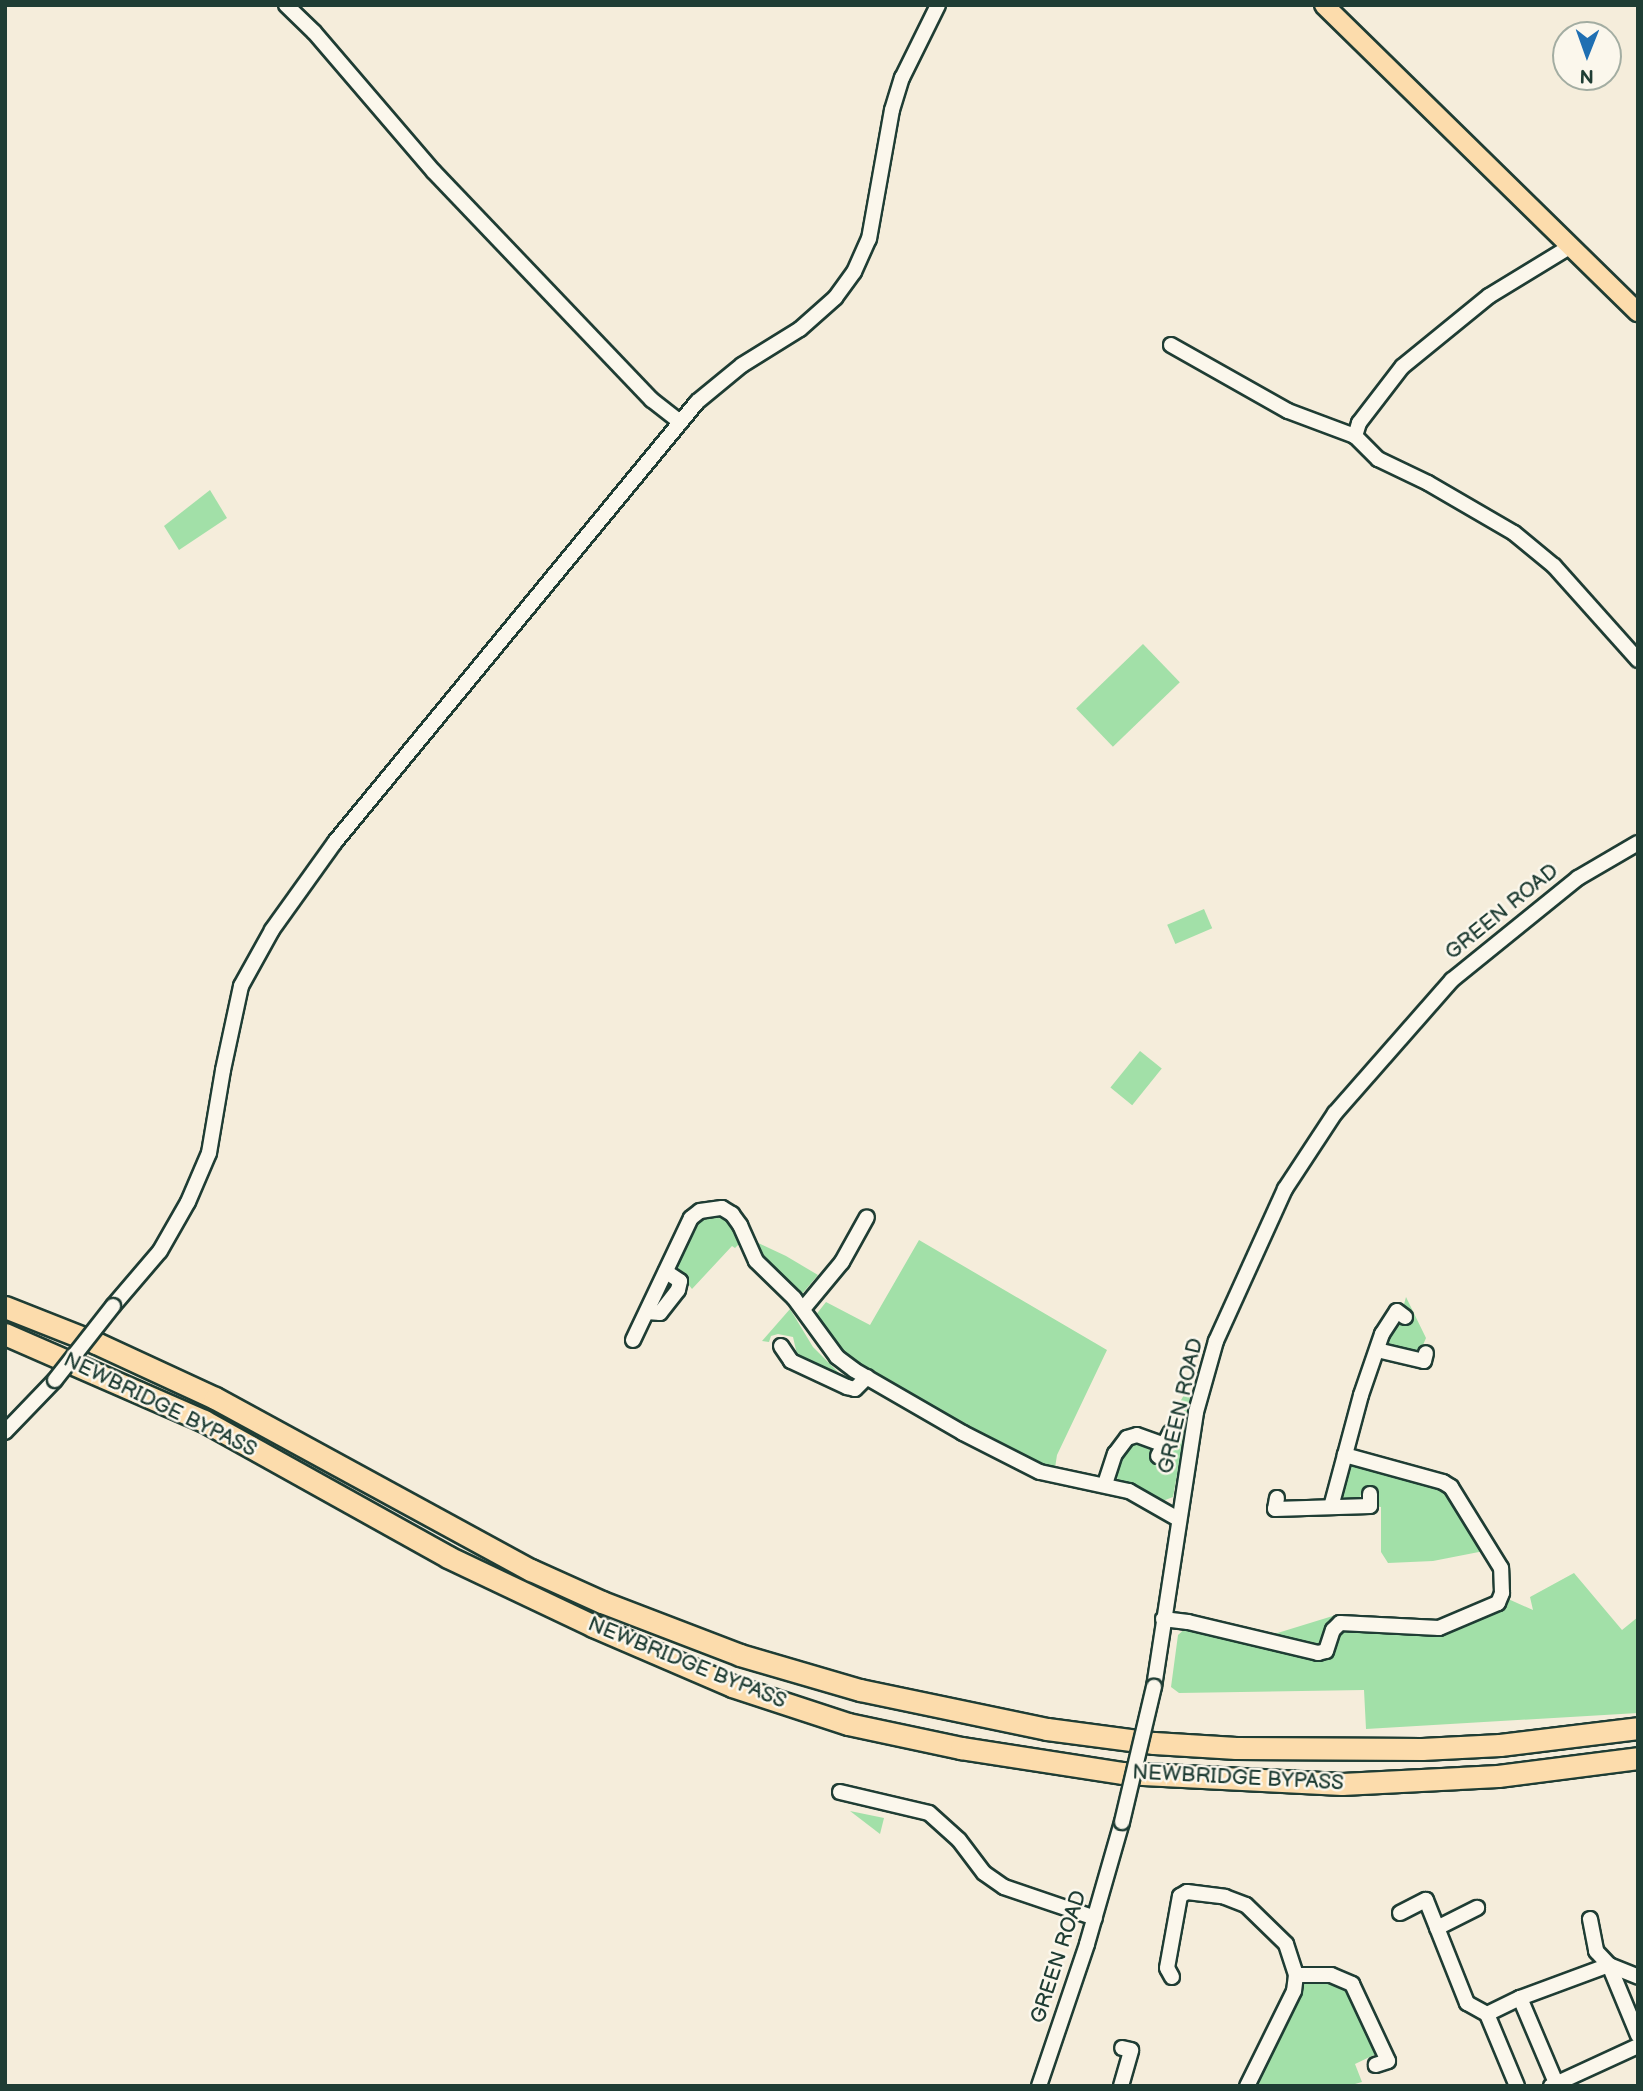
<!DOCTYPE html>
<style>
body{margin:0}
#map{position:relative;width:1643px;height:2091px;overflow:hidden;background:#f5eddb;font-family:"Balsamiq Sans",sans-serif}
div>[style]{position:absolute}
.green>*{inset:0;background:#a2e0a8;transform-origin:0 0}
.roads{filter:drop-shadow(2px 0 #1f3d34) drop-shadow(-2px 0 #1f3d34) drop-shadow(0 2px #1f3d34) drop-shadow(0 -2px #1f3d34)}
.minor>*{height:14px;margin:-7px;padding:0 7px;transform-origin:7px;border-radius:7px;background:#fbf7ec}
.major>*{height:18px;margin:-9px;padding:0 9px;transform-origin:9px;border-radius:9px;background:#fcdcac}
.highway>*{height:21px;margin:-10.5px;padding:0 10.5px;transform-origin:10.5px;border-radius:10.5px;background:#fcdcac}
.bridges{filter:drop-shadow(2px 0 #1f3d34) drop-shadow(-2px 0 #1f3d34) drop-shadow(0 2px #1f3d34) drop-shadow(0 -2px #1f3d34)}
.minor-bridge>*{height:14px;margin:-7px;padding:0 7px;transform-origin:7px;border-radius:7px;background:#fbf7ec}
span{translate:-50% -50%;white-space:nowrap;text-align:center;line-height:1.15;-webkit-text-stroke:5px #fbf7ec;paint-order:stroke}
.street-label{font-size:21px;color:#1f3d34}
.frame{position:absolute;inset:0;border:7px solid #1f3d34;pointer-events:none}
.north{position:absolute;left:1552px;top:21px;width:70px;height:70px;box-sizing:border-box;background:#fbf7ec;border:2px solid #a3ada2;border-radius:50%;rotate:181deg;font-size:19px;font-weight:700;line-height:28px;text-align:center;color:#1f3d34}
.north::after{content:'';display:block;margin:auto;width:24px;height:32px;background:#1f6fb2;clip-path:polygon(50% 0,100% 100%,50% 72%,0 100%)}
</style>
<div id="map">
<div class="green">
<i style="clip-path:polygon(210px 490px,227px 518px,179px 550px,164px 526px)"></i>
<i style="left:1143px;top:644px;width:53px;height:93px;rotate:46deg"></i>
<i style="left:1204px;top:909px;width:21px;height:40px;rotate:67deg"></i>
<i style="left:1140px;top:1051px;width:28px;height:47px;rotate:39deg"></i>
<i style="clip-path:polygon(712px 1216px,729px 1221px,740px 1243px,735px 1248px,732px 1246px,692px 1289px,679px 1272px,677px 1261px,697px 1223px)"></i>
<i style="clip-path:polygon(752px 1240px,786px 1256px,818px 1275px,801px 1295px,760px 1257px)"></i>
<i style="clip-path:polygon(919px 1240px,1107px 1350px,1057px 1455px,1055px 1468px,1009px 1452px,894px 1388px,842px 1352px,815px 1316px,826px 1302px,870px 1325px)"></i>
<i style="clip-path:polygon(1406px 1297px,1426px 1338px,1420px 1352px,1387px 1345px,1386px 1342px,1397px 1322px,1406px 1324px,1411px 1316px,1403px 1308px)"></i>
<i style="clip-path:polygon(790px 1309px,813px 1347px,848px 1382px,798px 1359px,793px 1337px,778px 1334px,771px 1336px,769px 1342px,762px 1341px)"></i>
<i style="clip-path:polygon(1184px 1395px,1191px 1397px,1173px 1497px,1160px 1502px,1118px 1481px,1115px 1469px,1130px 1443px,1153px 1445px,1154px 1451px,1176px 1430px,1167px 1424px)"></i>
<i style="clip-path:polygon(1358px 1465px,1444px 1488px,1484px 1551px,1433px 1561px,1388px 1563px,1381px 1552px,1381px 1507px,1374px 1506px,1374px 1492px,1363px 1491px,1358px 1500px,1349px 1502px,1341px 1496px,1348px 1467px)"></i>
<i style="clip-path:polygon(1574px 1573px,1622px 1630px,1638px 1617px,1638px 1713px,1366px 1729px,1364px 1690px,1179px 1693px,1171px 1687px,1178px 1635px,1187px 1627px,1317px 1659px,1341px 1629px,1432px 1634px,1501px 1607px,1506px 1598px,1533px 1610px,1530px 1597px)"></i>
<i style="clip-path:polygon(1336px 1615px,1338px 1618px,1319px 1648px,1271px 1635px)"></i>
<i style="clip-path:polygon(850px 1811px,884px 1818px,880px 1834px)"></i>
<i style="clip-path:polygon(1316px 1980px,1332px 1982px,1350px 1991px,1372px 2039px,1376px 2054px,1355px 2064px,1362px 2082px,1348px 2086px,1255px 2086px,1299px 1992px,1305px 1983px)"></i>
</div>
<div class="roads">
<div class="minor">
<i style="left:286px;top:5px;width:39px;rotate:44deg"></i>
<i style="left:314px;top:32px;width:184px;rotate:49.4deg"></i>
<i style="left:434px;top:172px;width:315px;rotate:46.3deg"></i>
<i style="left:652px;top:400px;width:36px;rotate:38deg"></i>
<i style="left:1571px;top:246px;width:96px;rotate:148.6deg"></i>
<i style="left:1489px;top:296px;width:112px;rotate:140.8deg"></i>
<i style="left:1402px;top:367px;width:71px;rotate:127.5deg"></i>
<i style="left:1359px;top:423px;width:14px;rotate:107deg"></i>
<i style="left:1355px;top:436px;width:33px;rotate:45deg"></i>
<i style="left:1378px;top:459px;width:55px;rotate:25.6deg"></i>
<i style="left:1428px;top:483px;width:99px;rotate:30.2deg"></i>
<i style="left:1514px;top:533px;width:52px;rotate:39.5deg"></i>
<i style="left:1554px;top:566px;width:126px;rotate:48.2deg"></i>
<i style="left:1171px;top:345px;width:134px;rotate:29.4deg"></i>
<i style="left:1288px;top:411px;width:72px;rotate:20.5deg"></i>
<i style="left:113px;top:1306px;width:72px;rotate:-49.5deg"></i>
<i style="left:160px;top:1251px;width:56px;rotate:-60.3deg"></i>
<i style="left:188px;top:1202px;width:53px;rotate:-66.8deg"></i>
<i style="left:209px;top:1153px;width:84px;rotate:-80.4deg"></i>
<i style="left:223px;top:1070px;width:86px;rotate:-77.9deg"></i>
<i style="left:241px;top:986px;width:64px;rotate:-61deg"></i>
<i style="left:272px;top:930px;width:108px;rotate:-54.4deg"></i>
<i style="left:335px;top:842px;width:570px;rotate:-50.55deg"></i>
<i style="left:697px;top:402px;width:58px;rotate:-39.4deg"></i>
<i style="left:742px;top:365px;width:68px;rotate:-31.8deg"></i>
<i style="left:800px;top:329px;width:47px;rotate:-41.5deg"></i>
<i style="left:835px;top:298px;width:32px;rotate:-54deg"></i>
<i style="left:854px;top:272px;width:36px;rotate:-66deg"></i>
<i style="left:869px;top:239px;width:131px;rotate:-79.9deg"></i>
<i style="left:892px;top:110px;width:34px;rotate:-73deg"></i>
<i style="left:902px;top:78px;width:81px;rotate:-63.7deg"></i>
<i style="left:803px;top:1309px;width:61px;rotate:-50.3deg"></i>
<i style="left:842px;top:1262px;width:51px;rotate:-60.9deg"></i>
<i style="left:647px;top:1312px;width:13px;rotate:4deg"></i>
<i style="left:660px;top:1313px;width:29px;rotate:-52deg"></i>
<i style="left:678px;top:1290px;width:9px;rotate:-77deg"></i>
<i style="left:680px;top:1281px;width:17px;rotate:-147deg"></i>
<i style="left:633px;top:1340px;width:135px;rotate:-64.6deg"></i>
<i style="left:691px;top:1218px;width:11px;rotate:-38deg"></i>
<i style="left:700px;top:1211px;width:22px;rotate:-8deg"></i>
<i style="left:722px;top:1208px;width:12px;rotate:31deg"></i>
<i style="left:732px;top:1214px;width:14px;rotate:54deg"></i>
<i style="left:740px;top:1225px;width:39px;rotate:66deg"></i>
<i style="left:756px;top:1261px;width:53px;rotate:44.2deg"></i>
<i style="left:794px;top:1298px;width:73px;rotate:53.9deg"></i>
<i style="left:837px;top:1357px;width:21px;rotate:37deg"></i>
<i style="left:854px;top:1370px;width:126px;rotate:30deg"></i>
<i style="left:963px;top:1433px;width:86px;rotate:26.9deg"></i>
<i style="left:1040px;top:1472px;width:91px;rotate:12.1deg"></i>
<i style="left:1129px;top:1491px;width:56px;rotate:29.7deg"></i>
<i style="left:781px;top:1346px;width:18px;rotate:56deg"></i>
<i style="left:791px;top:1361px;width:62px;rotate:24.9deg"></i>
<i style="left:847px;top:1387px;width:8px;rotate:14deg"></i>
<i style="left:855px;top:1389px;width:17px;rotate:-45deg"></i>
<i style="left:1377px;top:1350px;width:48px;rotate:13.2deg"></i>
<i style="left:1424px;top:1361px;width:8px;rotate:-76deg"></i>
<i style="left:5px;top:1432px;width:72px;rotate:-46.1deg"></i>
<i style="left:1158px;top:1456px;width:27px;rotate:-62deg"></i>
<i style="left:1105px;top:1484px;width:32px;rotate:-72deg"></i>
<i style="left:1115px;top:1454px;width:20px;rotate:-53deg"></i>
<i style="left:1127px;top:1438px;width:10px;rotate:-17deg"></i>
<i style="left:1137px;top:1435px;width:29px;rotate:20deg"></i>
<i style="left:1277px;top:1498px;width:11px;rotate:100deg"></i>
<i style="left:1275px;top:1509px;width:95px;rotate:-1.8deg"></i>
<i style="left:1370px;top:1506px;width:12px;rotate:-90deg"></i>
<i style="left:1331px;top:1507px;width:116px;rotate:-75deg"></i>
<i style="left:1361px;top:1395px;width:65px;rotate:-71deg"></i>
<i style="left:1382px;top:1334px;width:27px;rotate:-57deg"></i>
<i style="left:1397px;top:1311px;width:10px;rotate:37deg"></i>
<i style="left:1163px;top:1619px;width:25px;rotate:7deg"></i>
<i style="left:1188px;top:1622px;width:134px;rotate:13.4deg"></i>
<i style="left:1318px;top:1653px;width:8px;rotate:-14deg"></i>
<i style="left:1326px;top:1651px;width:22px;rotate:-72deg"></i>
<i style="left:1333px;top:1630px;width:10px;rotate:-45deg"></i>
<i style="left:1340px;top:1623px;width:99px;rotate:2.9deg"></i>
<i style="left:1439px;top:1628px;width:64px;rotate:-23deg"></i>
<i style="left:1498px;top:1603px;width:11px;rotate:-68deg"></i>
<i style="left:1502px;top:1593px;width:25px;rotate:-92deg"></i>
<i style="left:1501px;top:1568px;width:95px;rotate:-121.7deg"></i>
<i style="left:1451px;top:1487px;width:9px;rotate:-148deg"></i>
<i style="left:1443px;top:1482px;width:102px;rotate:-164.6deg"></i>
<i style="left:1154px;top:1687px;width:278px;rotate:-81.3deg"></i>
<i style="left:1196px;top:1412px;width:74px;rotate:-74.3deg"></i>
<i style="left:1216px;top:1341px;width:167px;rotate:-65.6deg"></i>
<i style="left:1285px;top:1189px;width:91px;rotate:-56.7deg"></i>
<i style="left:1335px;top:1113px;width:177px;rotate:-48.7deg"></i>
<i style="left:1452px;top:980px;width:162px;rotate:-39deg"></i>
<i style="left:1578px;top:878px;width:69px;rotate:-30.3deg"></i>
<i style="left:840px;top:1792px;width:91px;rotate:13.3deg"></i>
<i style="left:929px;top:1813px;width:40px;rotate:42deg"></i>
<i style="left:959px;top:1840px;width:41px;rotate:52.9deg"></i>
<i style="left:984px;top:1873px;width:24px;rotate:35deg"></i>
<i style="left:1004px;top:1887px;width:96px;rotate:18.8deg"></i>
<i style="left:1400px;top:1913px;width:29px;rotate:-27deg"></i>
<i style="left:1426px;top:1900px;width:111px;rotate:68.3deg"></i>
<i style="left:1467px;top:2003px;width:23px;rotate:29deg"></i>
<i style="left:1487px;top:2014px;width:37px;rotate:-26deg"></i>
<i style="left:1520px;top:1998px;width:95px;rotate:-20.3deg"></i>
<i style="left:1609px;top:1965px;width:76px;rotate:67.5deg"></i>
<i style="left:1590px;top:1919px;width:33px;rotate:79deg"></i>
<i style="left:1596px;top:1951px;width:19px;rotate:47deg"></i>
<i style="left:1609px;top:1965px;width:31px;rotate:22deg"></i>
<i style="left:1437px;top:1928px;width:45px;rotate:-26.6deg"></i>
<i style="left:1296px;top:1975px;width:35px"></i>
<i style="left:1331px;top:1975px;width:23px;rotate:23deg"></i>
<i style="left:1352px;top:1984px;width:85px;rotate:64.9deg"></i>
<i style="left:1388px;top:2061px;width:13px;rotate:162deg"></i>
<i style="left:1172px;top:1977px;width:10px;rotate:-119deg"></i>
<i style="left:1167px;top:1968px;width:73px;rotate:-79.8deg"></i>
<i style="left:1180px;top:1896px;width:8px;rotate:-30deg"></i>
<i style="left:1187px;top:1892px;width:38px;rotate:7deg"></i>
<i style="left:1225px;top:1897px;width:22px;rotate:21deg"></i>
<i style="left:1246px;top:1905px;width:56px;rotate:44.3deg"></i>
<i style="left:1286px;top:1944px;width:33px;rotate:72deg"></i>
<i style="left:1296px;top:1975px;width:16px;rotate:97deg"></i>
<i style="left:1294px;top:1991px;width:106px;rotate:116.3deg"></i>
<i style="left:1520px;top:1998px;width:92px;rotate:67deg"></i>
<i style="left:1487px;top:2014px;width:78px;rotate:67.4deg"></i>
<i style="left:1039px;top:2086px;width:150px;rotate:-71.3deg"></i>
<i style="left:1087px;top:1944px;width:127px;rotate:-74deg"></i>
<i style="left:1121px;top:2086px;width:37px;rotate:-74deg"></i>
<i style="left:1131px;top:2050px;width:9px;rotate:-167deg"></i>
<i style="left:1551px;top:2086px;width:96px;rotate:-24.7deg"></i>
</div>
<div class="major">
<i style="left:1324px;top:5px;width:439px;rotate:44.4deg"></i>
</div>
<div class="highway">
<i style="left:5px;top:1307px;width:98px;rotate:21.6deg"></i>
<i style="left:96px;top:1343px;width:131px;rotate:24.8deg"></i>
<i style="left:215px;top:1398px;width:360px;rotate:28.6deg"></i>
<i style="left:531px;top:1570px;width:78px;rotate:24.3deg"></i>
<i style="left:602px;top:1602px;width:148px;rotate:21deg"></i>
<i style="left:740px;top:1655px;width:125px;rotate:16.3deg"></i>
<i style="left:860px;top:1690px;width:191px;rotate:11.8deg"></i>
<i style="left:1047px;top:1729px;width:108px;rotate:7.5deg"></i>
<i style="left:1154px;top:1743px;width:82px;rotate:3.5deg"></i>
<i style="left:1236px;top:1748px;width:186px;rotate:0.3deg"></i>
<i style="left:1422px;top:1749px;width:78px;rotate:-2.9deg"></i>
<i style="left:1500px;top:1745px;width:139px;rotate:-7deg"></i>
<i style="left:5px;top:1334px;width:217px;rotate:23.6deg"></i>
<i style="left:204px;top:1421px;width:279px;rotate:29.1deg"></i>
<i style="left:448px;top:1557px;width:161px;rotate:25.4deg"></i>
<i style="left:593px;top:1626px;width:151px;rotate:23.3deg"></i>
<i style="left:732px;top:1686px;width:122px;rotate:18.1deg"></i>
<i style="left:848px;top:1724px;width:116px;rotate:12deg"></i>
<i style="left:961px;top:1748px;width:164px;rotate:8.8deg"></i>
<i style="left:1123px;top:1773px;width:219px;rotate:2.9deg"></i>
<i style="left:1342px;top:1784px;width:156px;rotate:-2.9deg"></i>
<i style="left:1498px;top:1776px;width:141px;rotate:-7.3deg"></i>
</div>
</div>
<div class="bridges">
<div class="minor-bridge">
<i style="left:55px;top:1380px;width:94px;rotate:-51.9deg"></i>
<i style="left:1122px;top:1822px;width:139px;rotate:-76.7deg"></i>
</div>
</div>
<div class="street-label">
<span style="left:1502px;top:912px;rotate:-39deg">GREEN ROAD</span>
<span style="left:160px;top:1405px;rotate:26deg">NEWBRIDGE BYPASS</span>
<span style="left:1181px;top:1406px;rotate:-77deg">GREEN ROAD</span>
<span style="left:687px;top:1663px;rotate:22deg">NEWBRIDGE BYPASS</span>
<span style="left:1238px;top:1778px;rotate:3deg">NEWBRIDGE BYPASS</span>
<span style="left:1059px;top:1957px;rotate:-72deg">GREEN ROAD</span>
</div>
<div class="frame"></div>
<div class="north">N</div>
</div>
